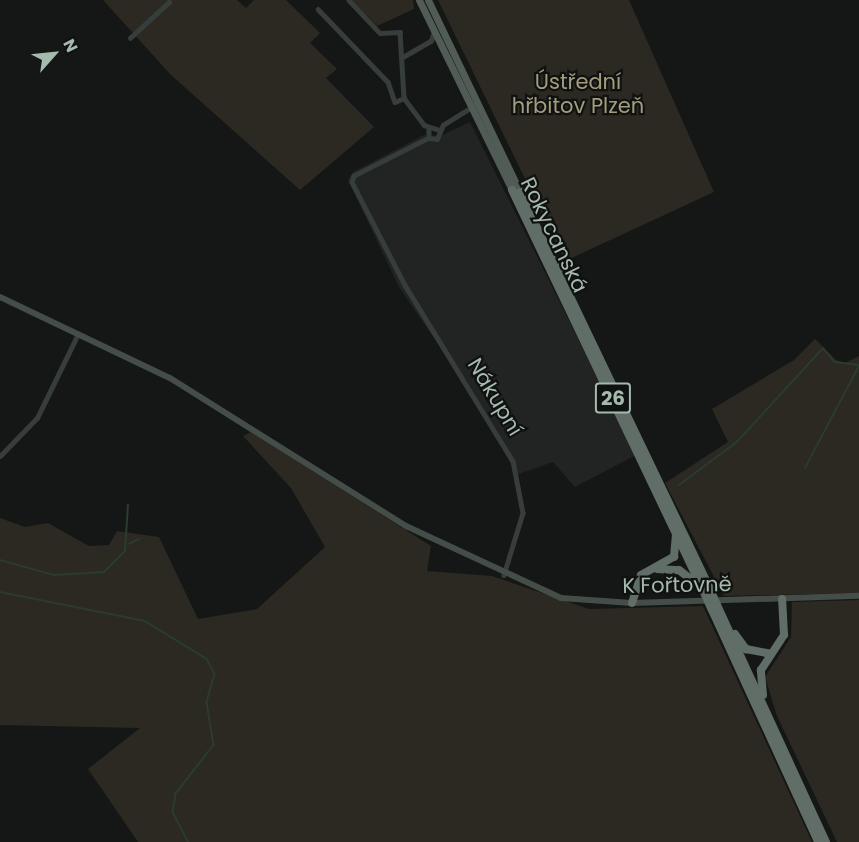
<!DOCTYPE html>
<meta charset="utf-8">
<style>
body{margin:0}
#map{position:relative;width:859px;height:842px;overflow:hidden;background:#151717;font-family:Poppins,sans-serif}
div>[style]{position:absolute}
.built>*{inset:0;background:#212423}
.green>*{inset:0;background:#2b2921}
.stream>*{height:1.5px;margin:-0.75px;padding:0 0.75px;transform-origin:0.75px;border-radius:0.75px;background:#2a3c2d}
.street>*{height:4.5px;margin:-2.25px;padding:0 2.25px;transform-origin:2.25px;border-radius:2.25px;background:#363d3a}
.secondary>*{height:6px;margin:-3px;padding:0 3px;transform-origin:3px;border-radius:3px;background:#444d48}
.primary>*{height:7px;margin:-3.5px;padding:0 3.5px;transform-origin:3.5px;border-radius:3.5px;background:#525c57}
.highway>*{height:8px;margin:-4px;padding:0 4px;transform-origin:4px;border-radius:4px;background:#616e67}
.highway-bridge>*{height:8px;margin:-4px;padding:0 4px;transform-origin:4px;border-radius:4px;background:#616e67}
span{translate:-50% -50%;white-space:nowrap;text-align:center;line-height:1.15;-webkit-text-stroke:4.5px #101212;paint-order:stroke}
.shield-label span{padding:2px 4px;background:#101212;border:2px solid;border-radius:4px;-webkit-text-stroke-width:0}
.shield-label{font-size:20px;color:#a6b9ad;font-weight:700}
.park-label{font-size:21px;color:#a59c7b}
.street-label{font-size:21px;color:#a6b9ad}
.north{position:absolute;left:24px;top:24px;width:60px;height:60px;-webkit-text-stroke:4px #101212;paint-order:stroke;rotate:63deg;font-size:16px;font-weight:700;line-height:24px;text-align:center;color:#a6b9ad}
.north::after{content:'';display:block;margin:auto;width:21px;height:27px;background:#a6b9ad;clip-path:polygon(50% 0,100% 100%,50% 72%,0 100%)}
</style>
<div id="map">
<div class="built">
<i style="clip-path:polygon(470px 122px,636px 455px,575px 487px,553px 462px,516px 475px,497px 430px,399px 287px,348px 180px,353px 172px,424px 135px,440px 136px)"></i>
</div>
<div class="green">
<i style="clip-path:polygon(103px 0,237px 0,246px 8px,254px 0,286px 0,320px 33px,310px 43px,337px 69px,326px 78px,374px 127px,300px 190px,171px 75px)"></i>
<i style="clip-path:polygon(352px 0,413px 0,414px 9px,377px 26px)"></i>
<i style="clip-path:polygon(438px 0,629px 0,714px 192px,565px 261px)"></i>
<i style="clip-path:polygon(815px 339px,836px 360px,845px 363px,859px 356px,859px 593px,724px 596px,665px 483px,728px 442px,712px 409px,794px 360px)"></i>
<i style="clip-path:polygon(251px 432px,431px 546px,427px 571px,492px 576px,589px 609px,703px 606px,812px 842px,138px 842px,88px 769px,140px 728px,0 725px,0 518px,25px 527px,48px 523px,89px 546px,109px 545px,117px 531px,159px 537px,198px 619px,257px 609px,325px 547px,291px 488px,243px 436px)"></i>
<i style="clip-path:polygon(859px 600px,859px 842px,837px 842px,777px 716px,765px 677px,791px 637px,792px 602px)"></i>
</div>
<div class="stream">
<i style="left:805px;top:468px;width:115px;rotate:-62.1deg"></i>
<i style="left:679px;top:485px;width:72px;rotate:-36.6deg"></i>
<i style="left:737px;top:442px;width:127px;rotate:-47.5deg"></i>
<i style="left:823px;top:348px;width:18px;rotate:49deg"></i>
<i style="left:835px;top:362px;width:24px;rotate:7deg"></i>
<i style="left:129px;top:544px;width:11px;rotate:-27deg"></i>
<i style="left:0;top:560px;width:56px;rotate:15.5deg"></i>
<i style="left:54px;top:575px;width:50px;rotate:-3.4deg"></i>
<i style="left:104px;top:572px;width:30px;rotate:-45deg"></i>
<i style="left:125px;top:551px;width:46px;rotate:-86.3deg"></i>
<i style="left:0;top:592px;width:148px;rotate:11.3deg"></i>
<i style="left:145px;top:621px;width:73px;rotate:31.5deg"></i>
<i style="left:207px;top:659px;width:17px;rotate:62deg"></i>
<i style="left:215px;top:674px;width:29px;rotate:106deg"></i>
<i style="left:207px;top:702px;width:44px;rotate:80.8deg"></i>
<i style="left:214px;top:745px;width:62px;rotate:127.8deg"></i>
<i style="left:176px;top:794px;width:18px;rotate:99deg"></i>
<i style="left:173px;top:812px;width:34px;rotate:63deg"></i>
</div>
<div class="street">
<i style="left:349px;top:0;width:45px;rotate:46.8deg"></i>
<i style="left:380px;top:33px;width:20px;rotate:-3deg"></i>
<i style="left:400px;top:32px;width:66px;rotate:86.5deg"></i>
<i style="left:404px;top:98px;width:34px;rotate:53deg"></i>
<i style="left:424px;top:125px;width:16px;rotate:18deg"></i>
<i style="left:318px;top:9px;width:101px;rotate:46.2deg"></i>
<i style="left:388px;top:82px;width:21px;rotate:71deg"></i>
<i style="left:395px;top:102px;width:10px;rotate:-24deg"></i>
<i style="left:130px;top:38px;width:53px;rotate:-42.7deg"></i>
<i style="left:401px;top:58px;width:34px;rotate:-30deg"></i>
<i style="left:431px;top:41px;width:10px;rotate:-73deg"></i>
<i style="left:429px;top:129px;width:9px;rotate:90deg"></i>
<i style="left:429px;top:138px;width:8px;rotate:7deg"></i>
<i style="left:437px;top:139px;width:15px;rotate:-67deg"></i>
<i style="left:443px;top:125px;width:36px;rotate:-32deg"></i>
<i style="left:429px;top:138px;width:84px;rotate:153.1deg"></i>
<i style="left:354px;top:176px;width:6px;rotate:108deg"></i>
<i style="left:352px;top:182px;width:116px;rotate:62.8deg"></i>
<i style="left:405px;top:285px;width:206px;rotate:58.5deg"></i>
<i style="left:513px;top:461px;width:53px;rotate:79.1deg"></i>
<i style="left:523px;top:513px;width:65px;rotate:107deg"></i>
<i style="left:0;top:456px;width:53px;rotate:-45.8deg"></i>
<i style="left:37px;top:418px;width:93px;rotate:-64deg"></i>
</div>
<div class="secondary">
<i style="left:0;top:297px;width:188px;rotate:25.5deg"></i>
<i style="left:170px;top:378px;width:279px;rotate:32.1deg"></i>
<i style="left:406px;top:526px;width:171px;rotate:24.9deg"></i>
<i style="left:561px;top:598px;width:71px;rotate:4deg"></i>
<i style="left:632px;top:603px;width:227px;rotate:-1.8deg"></i>
</div>
<div class="primary">
<i style="left:419px;top:0;width:212px;rotate:63.9deg"></i>
<i style="left:428px;top:0;width:213px;rotate:64.4deg"></i>
</div>
<div class="highway">
<i style="left:512px;top:190px;width:441px;rotate:64.5deg"></i>
<i style="left:520px;top:192px;width:442px;rotate:64.4deg"></i>
<i style="left:657px;top:569px;width:22px;rotate:3deg"></i>
<i style="left:679px;top:570px;width:24px;rotate:38deg"></i>
<i style="left:632px;top:603px;width:29px;rotate:-72deg"></i>
<i style="left:641px;top:575px;width:38px;rotate:-29deg"></i>
<i style="left:674px;top:557px;width:21px;rotate:-85deg"></i>
<i style="left:717px;top:605px;width:261px;rotate:65.3deg"></i>
<i style="left:712px;top:610px;width:255px;rotate:65.4deg"></i>
<i style="left:735px;top:634px;width:19px;rotate:54deg"></i>
<i style="left:746px;top:649px;width:25px;rotate:11deg"></i>
<i style="left:763px;top:695px;width:25px;rotate:-95deg"></i>
<i style="left:761px;top:670px;width:42px;rotate:-56.7deg"></i>
<i style="left:784px;top:635px;width:36px;rotate:-93deg"></i>
</div>
<div class="highway-bridge">
<i style="left:702px;top:588px;width:24px;rotate:66deg"></i>
<i style="left:711px;top:591px;width:15px;rotate:67deg"></i>
</div>
<div class="shield-label">
<span style="left:613px;top:398px">26</span>
</div>
<div class="park-label">
<span style="left:578px;top:94px">Ústřední<br>hřbitov Plzeň</span>
</div>
<div class="street-label">
<span style="left:554px;top:235px;rotate:64deg">Rokycanská</span>
<span style="left:495px;top:397px;rotate:59deg">Nákupní</span>
<span style="left:677px;top:585px;rotate:-1deg">K Fořtovně</span>
</div>
<div class="north">N</div>
</div>
